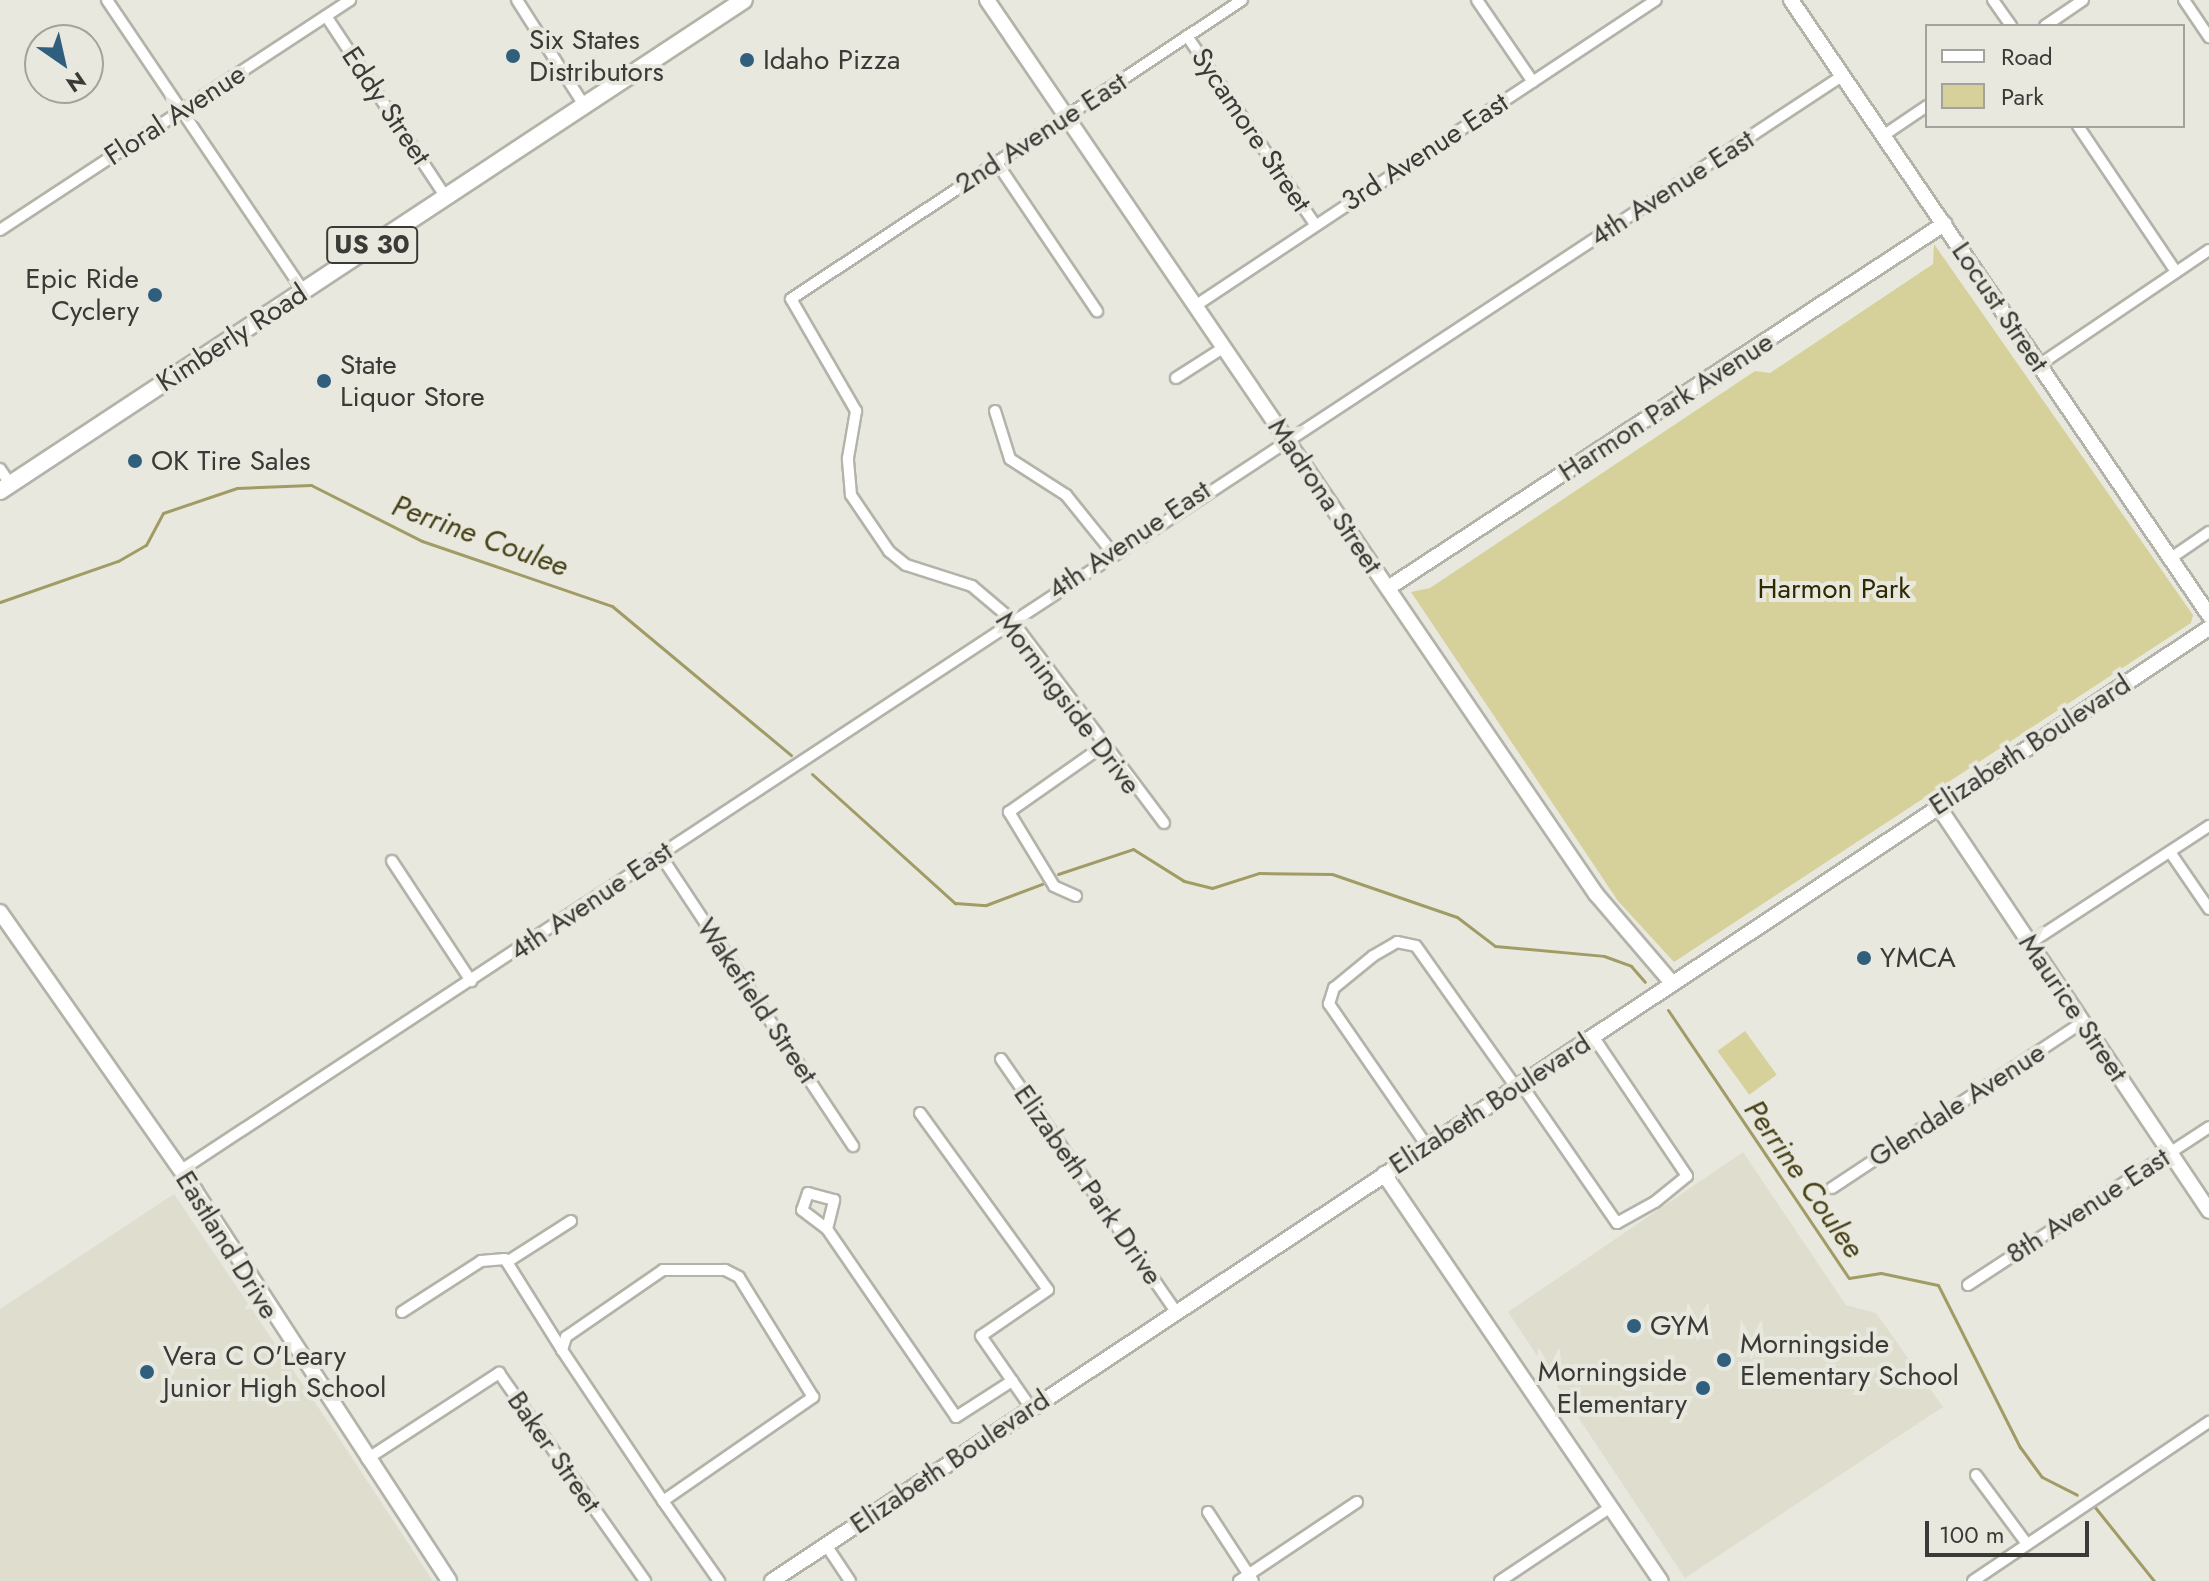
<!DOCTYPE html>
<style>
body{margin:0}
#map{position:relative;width:2209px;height:1581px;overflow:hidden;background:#e9e8df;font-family:Jost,sans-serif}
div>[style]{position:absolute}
.built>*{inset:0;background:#dfdece}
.green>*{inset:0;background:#d6d19b;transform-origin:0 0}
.stream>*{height:3px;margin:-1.5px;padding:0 1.5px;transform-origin:1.5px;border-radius:1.5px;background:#a19b65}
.roads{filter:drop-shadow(2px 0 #b3b3aa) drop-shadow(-2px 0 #b3b3aa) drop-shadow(0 2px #b3b3aa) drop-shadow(0 -2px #b3b3aa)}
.street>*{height:10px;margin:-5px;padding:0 5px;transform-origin:5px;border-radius:5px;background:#fff}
.secondary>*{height:14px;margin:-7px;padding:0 7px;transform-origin:7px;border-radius:7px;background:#fff}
.primary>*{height:16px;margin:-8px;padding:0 8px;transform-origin:8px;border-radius:8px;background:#fff}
.dots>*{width:22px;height:22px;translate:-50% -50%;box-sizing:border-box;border:4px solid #e9e8df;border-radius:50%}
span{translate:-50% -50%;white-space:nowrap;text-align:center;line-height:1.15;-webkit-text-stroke:8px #e9e8df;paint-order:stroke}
.shield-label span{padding:2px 6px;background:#e9e8df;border:2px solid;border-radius:6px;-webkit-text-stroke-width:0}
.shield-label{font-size:26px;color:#3a3a37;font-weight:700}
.poi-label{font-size:28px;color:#3a3a37}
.left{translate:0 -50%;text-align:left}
.right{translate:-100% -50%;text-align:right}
.street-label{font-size:28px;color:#3a3a37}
.park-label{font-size:28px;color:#2f2a00}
.water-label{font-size:30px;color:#484317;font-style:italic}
.legend{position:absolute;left:1925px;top:24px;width:260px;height:104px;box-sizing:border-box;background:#e9e8df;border:2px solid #a3a29c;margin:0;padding:10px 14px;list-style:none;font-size:24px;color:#3a3a37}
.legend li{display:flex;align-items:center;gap:16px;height:40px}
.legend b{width:40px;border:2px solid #a3a29c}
.north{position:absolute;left:24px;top:24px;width:80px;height:80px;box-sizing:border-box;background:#e9e8df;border:2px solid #a3a29c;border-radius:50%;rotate:146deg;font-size:22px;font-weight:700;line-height:32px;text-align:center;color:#3a3a37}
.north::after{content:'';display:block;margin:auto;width:28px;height:36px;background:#305e7d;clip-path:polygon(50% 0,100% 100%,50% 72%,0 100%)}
.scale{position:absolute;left:1925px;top:1521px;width:164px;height:36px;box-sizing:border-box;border:4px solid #3a3a37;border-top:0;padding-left:10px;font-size:24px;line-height:28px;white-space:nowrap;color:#3a3a37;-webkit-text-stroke:6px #e9e8df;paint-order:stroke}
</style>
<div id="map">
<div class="built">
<i style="clip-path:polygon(1743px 1152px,1846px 1305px,1876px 1313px,1943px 1407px,1685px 1578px,1508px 1312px)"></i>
<i style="clip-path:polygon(174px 1194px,337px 1435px,433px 1581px,0 1581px,0 1309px)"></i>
</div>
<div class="green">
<i style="clip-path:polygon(1934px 244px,2193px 615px,2191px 623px,1674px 962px,1618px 901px,1411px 592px,1430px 588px,1755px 371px,1770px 373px,1933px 264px)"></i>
<i style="left:1745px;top:1031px;width:54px;height:34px;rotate:54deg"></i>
</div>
<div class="stream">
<i style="left:0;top:602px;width:125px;rotate:-19.2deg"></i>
<i style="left:118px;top:561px;width:32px;rotate:-30deg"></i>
<i style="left:146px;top:545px;width:36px;rotate:-62deg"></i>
<i style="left:163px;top:513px;width:78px;rotate:-18.7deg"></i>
<i style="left:237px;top:488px;width:74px;rotate:-2.3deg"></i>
<i style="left:311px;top:485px;width:124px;rotate:26.8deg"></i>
<i style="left:422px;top:541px;width:201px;rotate:18.9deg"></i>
<i style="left:612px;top:606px;width:233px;rotate:39.8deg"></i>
<i style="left:812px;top:774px;width:193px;rotate:42.1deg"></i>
<i style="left:955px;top:903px;width:31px;rotate:4deg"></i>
<i style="left:986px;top:905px;width:60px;rotate:-20.6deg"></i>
<i style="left:1058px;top:874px;width:79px;rotate:-18.4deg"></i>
<i style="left:1133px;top:849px;width:60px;rotate:32.1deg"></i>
<i style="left:1184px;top:881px;width:29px;rotate:14deg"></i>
<i style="left:1212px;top:888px;width:49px;rotate:-17.7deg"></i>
<i style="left:1259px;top:873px;width:73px;rotate:0.8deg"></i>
<i style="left:1332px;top:874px;width:132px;rotate:19deg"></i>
<i style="left:1457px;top:917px;width:48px;rotate:37.3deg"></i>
<i style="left:1495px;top:946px;width:109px;rotate:5.2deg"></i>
<i style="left:1604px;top:956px;width:29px;rotate:20deg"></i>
<i style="left:1631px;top:966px;width:21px;rotate:49deg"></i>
<i style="left:1668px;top:1010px;width:323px;rotate:56deg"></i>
<i style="left:1849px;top:1278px;width:32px;rotate:-9deg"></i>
<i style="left:1881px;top:1273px;width:58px;rotate:11.9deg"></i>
<i style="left:1938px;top:1285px;width:182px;rotate:63.2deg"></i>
<i style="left:2020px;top:1447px;width:37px;rotate:54deg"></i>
<i style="left:2042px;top:1477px;width:39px;rotate:27deg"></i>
<i style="left:2094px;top:1506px;width:96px;rotate:51.3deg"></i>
</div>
<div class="roads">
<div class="street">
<i style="left:107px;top:0;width:351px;rotate:56deg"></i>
<i style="left:517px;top:0;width:125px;rotate:57.5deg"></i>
<i style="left:1477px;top:0;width:99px;rotate:55.7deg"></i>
<i style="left:1993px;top:0;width:32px;rotate:55deg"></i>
<i style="left:2184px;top:0;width:45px;rotate:56deg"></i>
<i style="left:326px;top:16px;width:217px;rotate:56.5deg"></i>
<i style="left:2045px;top:26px;width:46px;rotate:-34.4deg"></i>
<i style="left:1187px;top:36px;width:227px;rotate:55.8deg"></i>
<i style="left:2078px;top:126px;width:176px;rotate:56.1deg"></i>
<i style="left:1884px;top:135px;width:52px;rotate:-34deg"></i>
<i style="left:997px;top:163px;width:179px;rotate:56deg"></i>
<i style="left:0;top:230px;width:419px;rotate:-33.3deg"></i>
<i style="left:1195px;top:306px;width:553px;rotate:-33.58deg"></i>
<i style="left:2039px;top:365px;width:205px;rotate:-34.1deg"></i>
<i style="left:1176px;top:378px;width:56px;rotate:-32.6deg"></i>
<i style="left:995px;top:411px;width:50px;rotate:72.6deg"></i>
<i style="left:1010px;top:459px;width:67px;rotate:32.7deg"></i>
<i style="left:1066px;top:495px;width:73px;rotate:51.1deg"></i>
<i style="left:0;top:469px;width:18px;rotate:56deg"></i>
<i style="left:2171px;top:558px;width:46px;rotate:-34.4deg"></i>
<i style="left:1164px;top:823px;width:255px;rotate:-126.9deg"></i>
<i style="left:1011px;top:619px;width:51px;rotate:-139.8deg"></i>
<i style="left:972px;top:586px;width:69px;rotate:-162.3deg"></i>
<i style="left:906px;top:565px;width:22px;rotate:-141deg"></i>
<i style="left:889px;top:551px;width:68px;rotate:-124.2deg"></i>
<i style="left:851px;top:495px;width:37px;rotate:-95deg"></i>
<i style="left:848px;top:458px;width:48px;rotate:-80.3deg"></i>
<i style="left:856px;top:411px;width:129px;rotate:-120.1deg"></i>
<i style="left:791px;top:299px;width:541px;rotate:-33.54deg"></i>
<i style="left:2170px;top:852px;width:69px;rotate:55.6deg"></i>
<i style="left:661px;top:856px;width:348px;rotate:56.5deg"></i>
<i style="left:392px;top:861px;width:144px;rotate:56.6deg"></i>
<i style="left:1076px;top:896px;width:24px;rotate:-156deg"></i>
<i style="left:1054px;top:886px;width:87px;rotate:-121.3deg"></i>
<i style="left:1009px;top:812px;width:115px;rotate:-35.1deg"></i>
<i style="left:2030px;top:943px;width:214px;rotate:-33.2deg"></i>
<i style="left:1001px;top:1059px;width:308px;rotate:55.3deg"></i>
<i style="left:1521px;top:1084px;width:169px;rotate:55.4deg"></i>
<i style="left:1617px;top:1223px;width:43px;rotate:-28.9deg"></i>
<i style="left:1655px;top:1202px;width:41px;rotate:-39.1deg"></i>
<i style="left:1687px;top:1176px;width:169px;rotate:-123.9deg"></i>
<i style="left:920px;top:1113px;width:218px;rotate:54.1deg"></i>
<i style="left:1048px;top:1290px;width:81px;rotate:145.5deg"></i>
<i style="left:981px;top:1336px;width:88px;rotate:55.2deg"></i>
<i style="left:1427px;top:1146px;width:173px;rotate:-124.6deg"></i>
<i style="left:1329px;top:1004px;width:17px;rotate:-73deg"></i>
<i style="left:1334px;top:988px;width:50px;rotate:-39.4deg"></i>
<i style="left:1373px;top:956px;width:28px;rotate:-30deg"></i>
<i style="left:1397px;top:942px;width:19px;rotate:12deg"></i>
<i style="left:1416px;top:946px;width:173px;rotate:54.7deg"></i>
<i style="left:180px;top:1171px;width:1990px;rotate:-33.38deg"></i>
<i style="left:1832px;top:1188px;width:301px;rotate:-33.5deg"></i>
<i style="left:827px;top:1229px;width:30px;rotate:-76deg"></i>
<i style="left:834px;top:1200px;width:27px;rotate:-165deg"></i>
<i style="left:808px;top:1193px;width:18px;rotate:109deg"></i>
<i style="left:802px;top:1210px;width:31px;rotate:37deg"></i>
<i style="left:827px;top:1229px;width:228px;rotate:55.5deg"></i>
<i style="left:956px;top:1417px;width:67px;rotate:-32.7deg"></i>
<i style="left:507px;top:1262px;width:76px;rotate:-32.6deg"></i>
<i style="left:1968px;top:1285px;width:288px;rotate:-33.2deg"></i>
<i style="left:402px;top:1312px;width:94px;rotate:-32.8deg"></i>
<i style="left:481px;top:1261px;width:24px;rotate:-5deg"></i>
<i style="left:505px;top:1259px;width:107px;rotate:57.9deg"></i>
<i style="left:367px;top:1459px;width:158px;rotate:-33.1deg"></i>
<i style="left:499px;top:1373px;width:254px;rotate:54.9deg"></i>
<i style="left:1976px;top:1475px;width:86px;rotate:53.5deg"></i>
<i style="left:663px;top:1501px;width:183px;rotate:-34.7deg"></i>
<i style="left:813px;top:1397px;width:141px;rotate:-121.7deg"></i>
<i style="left:739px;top:1277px;width:16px;rotate:-153deg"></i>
<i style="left:725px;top:1270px;width:62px;rotate:180deg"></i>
<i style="left:663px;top:1270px;width:118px;rotate:145.4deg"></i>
<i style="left:566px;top:1337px;width:14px;rotate:107deg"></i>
<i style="left:562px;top:1350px;width:182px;rotate:56.2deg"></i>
<i style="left:663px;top:1501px;width:98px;rotate:55deg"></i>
<i style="left:1208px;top:1512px;width:82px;rotate:56.9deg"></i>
<i style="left:826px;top:1545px;width:43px;rotate:56.3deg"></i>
<i style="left:1239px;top:1581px;width:142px;rotate:-33.8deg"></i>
<i style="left:1500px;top:1581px;width:133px;rotate:-33.7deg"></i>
<i style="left:1973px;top:1581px;width:285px;rotate:-34deg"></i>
</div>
<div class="secondary">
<i style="left:987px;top:0;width:1082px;rotate:55.74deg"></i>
<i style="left:1596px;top:894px;width:118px;rotate:49.5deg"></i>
<i style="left:1791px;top:0;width:744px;rotate:55.8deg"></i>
<i style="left:1388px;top:588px;width:665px;rotate:-33.21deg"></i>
<i style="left:1938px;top:806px;width:487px;rotate:56.2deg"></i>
<i style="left:0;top:912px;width:340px;rotate:55deg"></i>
<i style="left:195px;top:1191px;width:465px;rotate:56.9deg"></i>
<i style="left:1384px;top:1174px;width:492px;rotate:55.8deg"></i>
<i style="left:772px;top:1581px;width:1724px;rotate:-33.55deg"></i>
</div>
<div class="primary">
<i style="left:0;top:491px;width:891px;rotate:-33.42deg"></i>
</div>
</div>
<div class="dots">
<i style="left:513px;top:56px;background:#305e7d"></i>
<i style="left:747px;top:60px;background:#305e7d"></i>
<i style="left:155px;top:295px;background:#305e7d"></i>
<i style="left:324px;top:381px;background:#305e7d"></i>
<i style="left:135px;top:461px;background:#305e7d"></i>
<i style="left:1864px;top:958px;background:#305e7d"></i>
<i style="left:1634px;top:1326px;background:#305e7d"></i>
<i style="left:1724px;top:1360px;background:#305e7d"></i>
<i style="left:147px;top:1372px;background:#305e7d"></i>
<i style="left:1703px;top:1388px;background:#305e7d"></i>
</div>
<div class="shield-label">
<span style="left:372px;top:245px">US 30</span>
</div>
<div class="poi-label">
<span class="left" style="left:529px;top:56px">Six States<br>Distributors</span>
<span class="left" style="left:763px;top:60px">Idaho Pizza</span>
<span class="right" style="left:139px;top:295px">Epic Ride<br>Cyclery</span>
<span class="left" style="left:340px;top:381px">State<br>Liquor Store</span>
<span class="left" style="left:151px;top:461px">OK Tire Sales</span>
<span class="left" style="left:1880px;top:958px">YMCA</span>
<span class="left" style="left:1650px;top:1326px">GYM</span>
<span class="left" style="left:1740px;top:1360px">Morningside<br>Elementary School</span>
<span class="left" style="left:163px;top:1372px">Vera C O'Leary<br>Junior High School</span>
<span class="right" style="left:1687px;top:1388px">Morningside<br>Elementary</span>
</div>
<div class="street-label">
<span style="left:386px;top:106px;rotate:56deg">Eddy Street</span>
<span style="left:175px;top:115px;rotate:-33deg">Floral Avenue</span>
<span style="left:1251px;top:130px;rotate:56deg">Sycamore Street</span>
<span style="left:1041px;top:133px;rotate:-33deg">2nd Avenue East</span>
<span style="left:1425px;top:152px;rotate:-33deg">3rd Avenue East</span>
<span style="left:1672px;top:188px;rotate:-33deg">4th Avenue East</span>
<span style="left:2000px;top:307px;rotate:56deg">Locust Street</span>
<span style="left:232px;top:338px;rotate:-33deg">Kimberly Road</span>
<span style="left:1666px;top:407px;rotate:-33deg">Harmon Park Avenue</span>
<span style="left:1325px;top:496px;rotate:56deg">Madrona Street</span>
<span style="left:1129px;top:540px;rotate:-34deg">4th Avenue East</span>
<span style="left:1068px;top:703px;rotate:53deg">Morningside Drive</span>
<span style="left:2030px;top:745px;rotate:-33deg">Elizabeth Boulevard</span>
<span style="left:591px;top:901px;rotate:-34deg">4th Avenue East</span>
<span style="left:757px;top:1001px;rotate:56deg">Wakefield Street</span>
<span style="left:2073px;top:1008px;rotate:56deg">Maurice Street</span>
<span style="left:1490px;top:1104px;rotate:-33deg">Elizabeth Boulevard</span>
<span style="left:1957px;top:1105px;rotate:-33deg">Glendale Avenue</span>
<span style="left:1088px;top:1185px;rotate:55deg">Elizabeth Park Drive</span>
<span style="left:2088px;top:1206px;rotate:-33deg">8th Avenue East</span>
<span style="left:227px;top:1245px;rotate:58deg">Eastland Drive</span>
<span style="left:554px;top:1452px;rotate:55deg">Baker Street</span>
<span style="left:950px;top:1462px;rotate:-34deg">Elizabeth Boulevard</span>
</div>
<div class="park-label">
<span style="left:1834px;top:589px">Harmon Park</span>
</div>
<div class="water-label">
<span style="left:480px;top:536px;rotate:20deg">Perrine Coulee</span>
<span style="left:1804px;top:1179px;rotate:55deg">Perrine Coulee</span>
</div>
<ul class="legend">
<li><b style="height:10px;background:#fff"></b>Road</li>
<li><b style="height:22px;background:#d6d19b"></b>Park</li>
</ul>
<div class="north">N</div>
<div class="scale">100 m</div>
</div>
